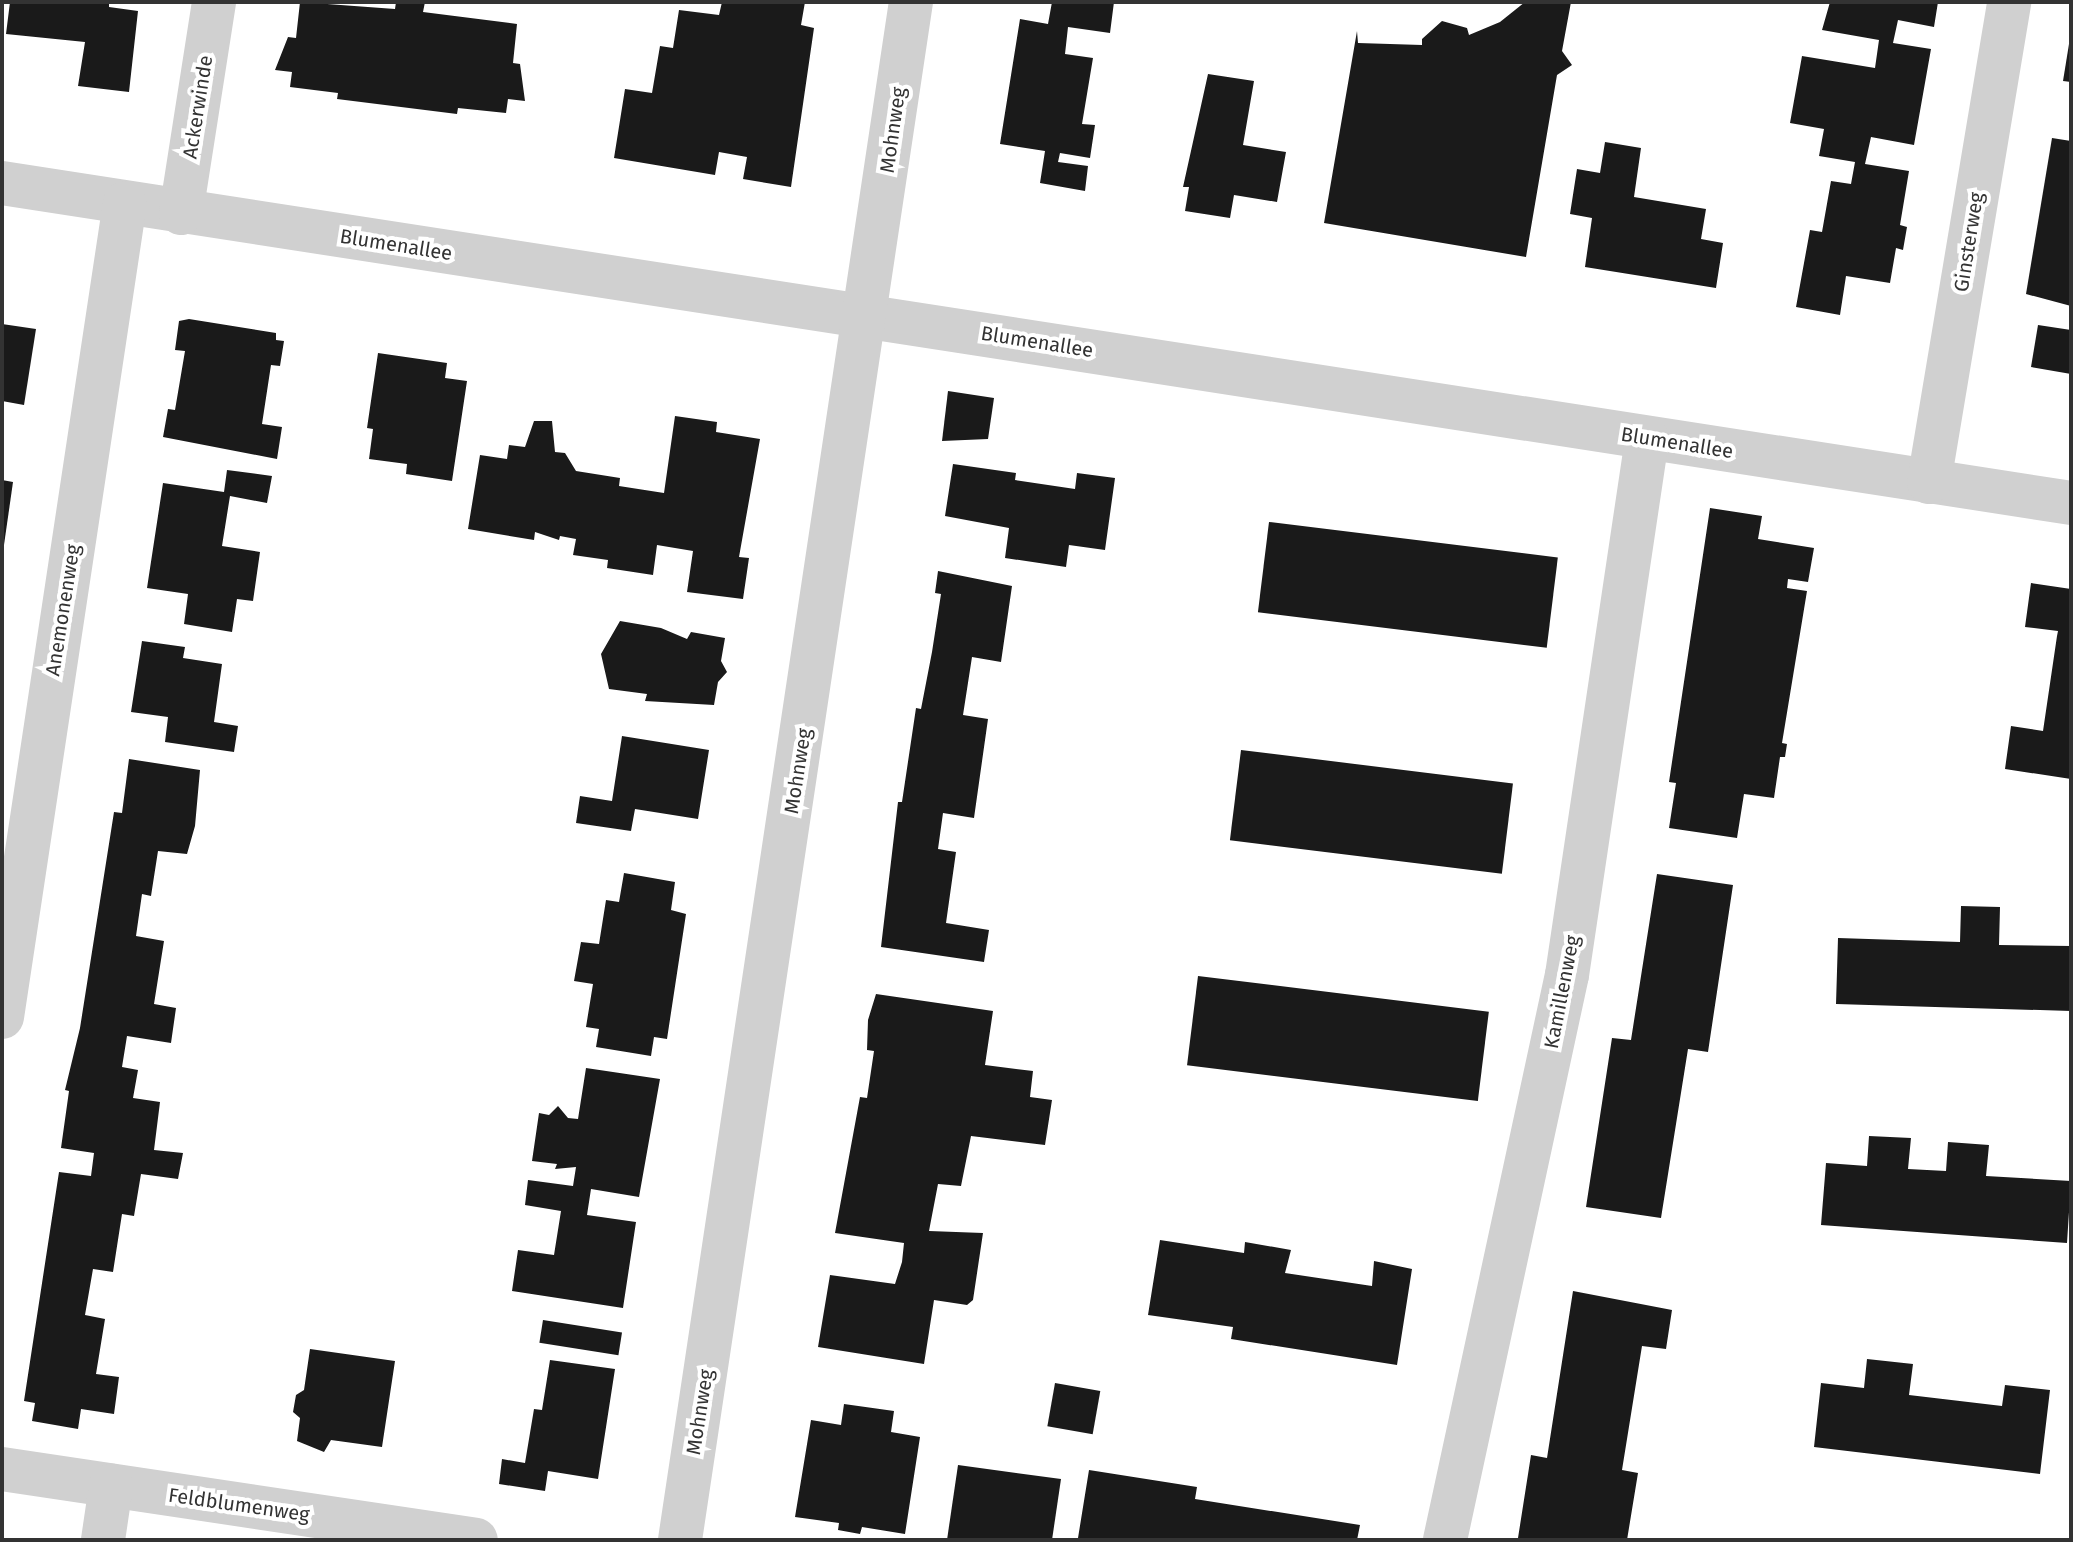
<!DOCTYPE html>
<style>
body{margin:0}
#map{position:relative;width:2073px;height:1542px;overflow:hidden;background:#fff;font-family:"Fira Sans",sans-serif}
div>[style]{position:absolute}
.building>*{inset:0;background:#1a1a1a;transform-origin:0 0}
.minor>*{height:44px;margin:-22px;padding:0 22px;transform-origin:22px;border-radius:22px;background:#d0d0d0}
span{translate:-50% -50%;white-space:nowrap;text-align:center;line-height:1.15;-webkit-text-stroke:8px #fff;paint-order:stroke}
.street-label{font-size:20px;color:#333}
.frame{position:absolute;inset:0;border:4px solid #333;pointer-events:none}
</style>
<div id="map">
<div class="building">
<i style="clip-path:polygon(10px 2px,109px 2px,109px 7px,138px 11px,129px 92px,78px 86px,85px 42px,6px 34px)"></i>
<i style="clip-path:polygon(300px 2px,395px 9px,396px 2px,425px 2px,423px 12px,517px 24px,513px 63px,520px 64px,525px 101px,508px 99px,506px 113px,458px 108px,457px 114px,337px 99px,338px 93px,290px 87px,292px 72px,275px 70px,288px 37px,296px 38px)"></i>
<i style="clip-path:polygon(722px 2px,805px 2px,801px 25px,814px 28px,791px 187px,743px 179px,747px 157px,719px 152px,715px 175px,614px 158px,625px 89px,652px 93px,660px 46px,673px 48px,679px 10px,719px 15px)"></i>
<i style="clip-path:polygon(1052px 2px,1114px 2px,1110px 33px,1068px 27px,1065px 54px,1093px 58px,1082px 124px,1095px 125px,1090px 158px,1060px 153px,1058px 162px,1088px 166px,1085px 191px,1040px 183px,1045px 151px,1000px 144px,1020px 19px,1048px 24px)"></i>
<i style="clip-path:polygon(1525px 2px,1571px 2px,1562px 51px,1572px 65px,1557px 75px,1526px 257px,1324px 223px,1357px 31px,1358px 43px,1422px 45px,1422px 39px,1442px 21px,1467px 28px,1469px 35px,1500px 22px)"></i>
<i style="clip-path:polygon(1830px 2px,1938px 2px,1934px 27px,1898px 20px,1893px 43px,1931px 49px,1914px 145px,1871px 137px,1865px 164px,1909px 171px,1900px 225px,1907px 227px,1903px 250px,1896px 248px,1890px 283px,1846px 276px,1840px 315px,1796px 307px,1810px 230px,1822px 232px,1831px 181px,1851px 184px,1855px 162px,1819px 156px,1824px 129px,1790px 123px,1802px 56px,1875px 68px,1879px 40px,1822px 30px)"></i>
<i style="clip-path:polygon(2069px 44px,2071px 44px,2071px 82px,2063px 81px)"></i>
<i style="clip-path:polygon(1208px 74px,1254px 81px,1243px 145px,1286px 152px,1277px 202px,1234px 195px,1230px 218px,1185px 211px,1189px 187px,1183px 187px)"></i>
<i style="clip-path:polygon(2052px 138px,2071px 141px,2071px 306px,2026px 294px)"></i>
<i style="clip-path:polygon(1605px 142px,1641px 148px,1634px 197px,1706px 209px,1701px 239px,1723px 243px,1716px 288px,1585px 267px,1592px 218px,1570px 214px,1577px 169px,1600px 173px)"></i>
<i style="clip-path:polygon(189px 319px,276px 333px,276px 340px,284px 341px,280px 366px,271px 365px,262px 424px,282px 427px,277px 459px,163px 437px,168px 409px,175px 410px,185px 351px,175px 350px,179px 321px)"></i>
<i style="clip-path:polygon(2px 324px,36px 329px,24px 405px,2px 401px)"></i>
<i style="clip-path:polygon(2038px 325px,2071px 330px,2071px 374px,2031px 367px)"></i>
<i style="clip-path:polygon(378px 353px,447px 363px,445px 378px,467px 381px,452px 481px,406px 474px,407px 464px,369px 459px,373px 429px,367px 428px)"></i>
<i style="clip-path:polygon(948px 391px,994px 398px,988px 439px,942px 441px)"></i>
<i style="clip-path:polygon(675px 416px,717px 422px,716px 432px,760px 439px,739px 557px,749px 558px,743px 599px,687px 592px,693px 551px,657px 545px,653px 575px,607px 568px,608px 560px,573px 555px,576px 539px,560px 536px,559px 540px,535px 532px,534px 540px,468px 529px,480px 455px,507px 459px,509px 445px,525px 447px,534px 421px,552px 421px,555px 452px,565px 453px,576px 471px,620px 478px,619px 486px,664px 493px)"></i>
<i style="clip-path:polygon(953px 464px,1016px 473px,1015px 480px,1075px 489px,1077px 473px,1115px 478px,1105px 550px,1069px 545px,1066px 567px,1005px 558px,1009px 528px,945px 516px)"></i>
<i style="clip-path:polygon(227px 470px,272px 476px,267px 503px,230px 496px,222px 546px,260px 552px,253px 601px,237px 599px,232px 632px,184px 624px,188px 594px,147px 588px,163px 483px,224px 492px)"></i>
<i style="clip-path:polygon(2px 480px,13px 482px,4px 545px,2px 545px)"></i>
<i style="clip-path:polygon(1710px 508px,1762px 516px,1758px 539px,1814px 548px,1808px 582px,1788px 579px,1787px 588px,1807px 591px,1782px 743px,1787px 744px,1785px 757px,1780px 757px,1774px 798px,1744px 794px,1737px 838px,1669px 828px,1676px 783px,1669px 782px)"></i>
<i style="left:1269px;top:522px;width:291px;height:91px;rotate:7deg"></i>
<i style="clip-path:polygon(938px 571px,1012px 586px,1001px 662px,972px 657px,963px 715px,988px 719px,974px 818px,943px 813px,938px 849px,956px 852px,946px 923px,989px 930px,984px 962px,881px 947px,898px 802px,902px 802px,916px 708px,921px 709px,932px 652px,941px 594px,935px 593px)"></i>
<i style="clip-path:polygon(2031px 583px,2071px 589px,2071px 779px,2005px 769px,2011px 726px,2043px 731px,2057px 636px,2058px 631px,2025px 627px)"></i>
<i style="clip-path:polygon(620px 621px,661px 628px,687px 639px,691px 632px,725px 638px,721px 661px,727px 672px,718px 682px,714px 705px,645px 701px,647px 694px,609px 689px,601px 654px)"></i>
<i style="clip-path:polygon(142px 641px,185px 647px,183px 658px,222px 664px,214px 722px,238px 726px,234px 752px,165px 742px,168px 717px,131px 712px)"></i>
<i style="clip-path:polygon(622px 736px,709px 750px,698px 819px,635px 809px,631px 831px,576px 823px,580px 796px,612px 801px)"></i>
<i style="left:1241px;top:750px;width:274px;height:91px;rotate:7deg"></i>
<i style="clip-path:polygon(129px 759px,200px 770px,195px 826px,187px 854px,158px 851px,151px 896px,142px 894px,136px 936px,164px 941px,154px 1004px,176px 1008px,171px 1043px,127px 1036px,122px 1067px,138px 1070px,133px 1098px,160px 1102px,154px 1150px,183px 1153px,178px 1179px,141px 1174px,134px 1216px,122px 1214px,113px 1272px,93px 1269px,85px 1315px,105px 1319px,96px 1374px,119px 1377px,114px 1414px,81px 1409px,78px 1429px,32px 1421px,35px 1403px,24px 1401px,59px 1172px,91px 1176px,94px 1153px,61px 1148px,69px 1091px,65px 1090px,80px 1028px,114px 812px,122px 813px)"></i>
<i style="clip-path:polygon(624px 873px,675px 882px,671px 910px,686px 914px,667px 1039px,654px 1037px,651px 1056px,596px 1047px,599px 1029px,586px 1027px,593px 984px,574px 981px,581px 942px,599px 944px,606px 900px,619px 902px)"></i>
<i style="clip-path:polygon(1657px 874px,1733px 885px,1708px 1052px,1688px 1049px,1661px 1218px,1586px 1207px,1612px 1038px,1631px 1040px)"></i>
<i style="clip-path:polygon(1961px 906px,2000px 907px,1999px 945px,2071px 946px,2071px 1011px,1836px 1004px,1838px 938px,1960px 942px)"></i>
<i style="left:1198px;top:976px;width:293px;height:90px;rotate:7deg"></i>
<i style="clip-path:polygon(876px 994px,993px 1011px,985px 1065px,1033px 1071px,1030px 1097px,1052px 1100px,1045px 1145px,971px 1136px,961px 1186px,938px 1184px,929px 1231px,983px 1233px,973px 1300px,967px 1305px,934px 1300px,924px 1364px,818px 1347px,830px 1275px,895px 1284px,902px 1262px,904px 1243px,835px 1233px,860px 1097px,867px 1098px,874px 1051px,867px 1050px,868px 1020px)"></i>
<i style="clip-path:polygon(586px 1068px,660px 1079px,639px 1197px,591px 1189px,587px 1215px,636px 1222px,623px 1308px,512px 1291px,518px 1250px,554px 1255px,561px 1211px,525px 1205px,528px 1180px,573px 1186px,576px 1167px,555px 1169px,557px 1164px,532px 1161px,539px 1113px,549px 1115px,558px 1106px,568px 1118px,578px 1119px)"></i>
<i style="clip-path:polygon(1869px 1136px,1911px 1138px,1908px 1169px,1946px 1171px,1948px 1142px,1989px 1145px,1986px 1176px,2071px 1181px,2067px 1243px,1821px 1225px,1826px 1163px,1867px 1166px)"></i>
<i style="clip-path:polygon(1160px 1240px,1244px 1253px,1245px 1242px,1291px 1250px,1285px 1273px,1372px 1286px,1374px 1261px,1412px 1269px,1397px 1365px,1231px 1339px,1233px 1327px,1148px 1315px)"></i>
<i style="clip-path:polygon(1573px 1291px,1672px 1310px,1666px 1349px,1642px 1346px,1622px 1470px,1638px 1473px,1627px 1540px,1518px 1538px,1531px 1455px,1547px 1458px)"></i>
<i style="left:543px;top:1320px;width:80px;height:23px;rotate:9deg"></i>
<i style="clip-path:polygon(310px 1349px,395px 1361px,382px 1447px,331px 1440px,324px 1452px,297px 1441px,300px 1418px,293px 1412px,296px 1395px,304px 1390px)"></i>
<i style="clip-path:polygon(1867px 1359px,1913px 1364px,1909px 1395px,2002px 1406px,2005px 1385px,2050px 1390px,2040px 1474px,1814px 1447px,1821px 1383px,1864px 1388px)"></i>
<i style="clip-path:polygon(550px 1360px,615px 1369px,598px 1479px,548px 1471px,545px 1491px,499px 1484px,502px 1459px,525px 1463px,534px 1409px,542px 1410px)"></i>
<i style="left:1055px;top:1383px;width:46px;height:44px;rotate:10deg"></i>
<i style="clip-path:polygon(844px 1404px,894px 1411px,891px 1432px,920px 1437px,905px 1534px,862px 1527px,860px 1534px,838px 1530px,839px 1523px,795px 1517px,811px 1420px,841px 1425px)"></i>
<i style="clip-path:polygon(958px 1465px,1061px 1479px,1052px 1540px,947px 1540px)"></i>
<i style="clip-path:polygon(1089px 1470px,1197px 1487px,1195px 1499px,1360px 1525px,1357px 1540px,1078px 1538px)"></i>
</div>
<div class="minor">
<i style="left:2px;top:183px;width:2094px;rotate:8.79deg"></i>
<i style="left:181px;top:213px;width:214px;rotate:-81.1deg"></i>
<i style="left:1929px;top:482px;width:487px;rotate:-80.5deg"></i>
<i style="left:2px;top:1017px;width:823px;rotate:-81.41deg"></i>
<i style="left:2px;top:1469px;width:479px;rotate:8.5deg"></i>
<i style="left:103px;top:1540px;width:55px;rotate:-81.6deg"></i>
<i style="left:680px;top:1540px;width:1555px;rotate:-81.46deg"></i>
<i style="left:1445px;top:1540px;width:578px;rotate:-77.82deg"></i>
<i style="left:1567px;top:975px;width:542px;rotate:-81.51deg"></i>
</div>
<div class="street-label">
<span style="left:198px;top:107px;rotate:-81deg">Ackerwinde</span>
<span style="left:893px;top:130px;rotate:-82deg">Mohnweg</span>
<span style="left:1969px;top:242px;rotate:-81deg">Ginsterweg</span>
<span style="left:396px;top:245px;rotate:9deg">Blumenallee</span>
<span style="left:1037px;top:342px;rotate:9deg">Blumenallee</span>
<span style="left:1677px;top:443px;rotate:9deg">Blumenallee</span>
<span style="left:63px;top:610px;rotate:-81deg">Anemonenweg</span>
<span style="left:798px;top:771px;rotate:-81deg">Mohnweg</span>
<span style="left:1562px;top:992px;rotate:-79deg">Kamillenweg</span>
<span style="left:700px;top:1412px;rotate:-81deg">Mohnweg</span>
<span style="left:239px;top:1505px;rotate:8deg">Feldblumenweg</span>
</div>
<div class="frame"></div>
</div>
